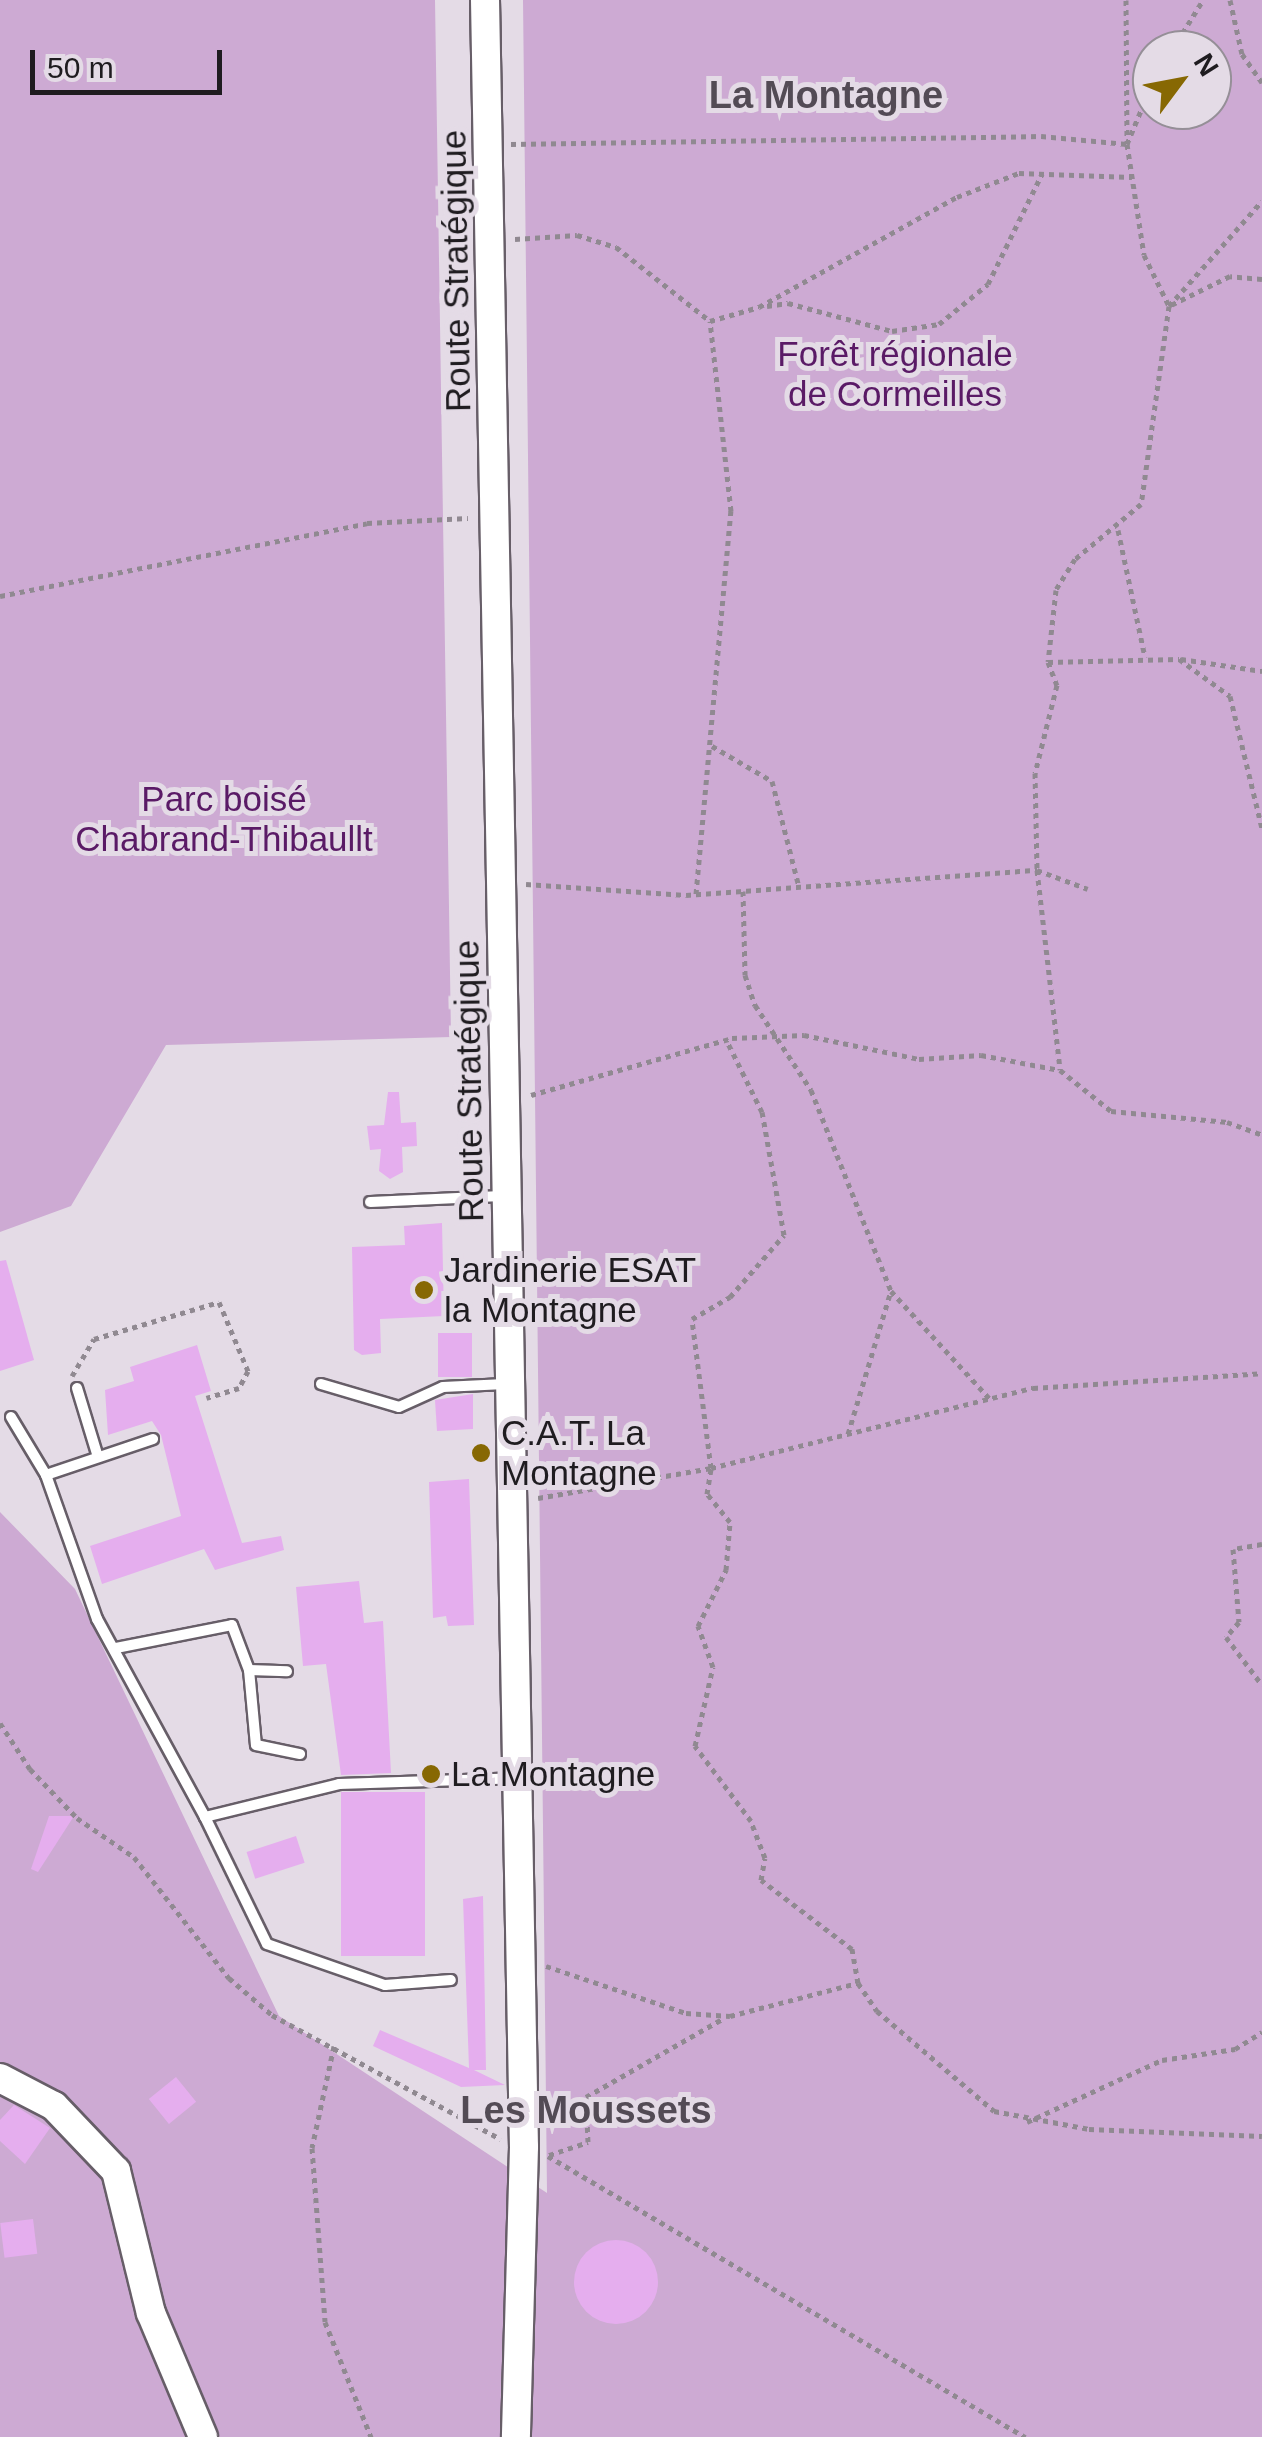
<!DOCTYPE html>
<meta charset="utf-8">
<style>
body{margin:0}
#map{position:relative;width:1262px;height:2437px;overflow:hidden;background:#e4dbe6;font-family:Helvetica,sans-serif}
div>[style]{position:absolute}
.green>*{inset:0;background:#cdaad3}
.building>*{inset:0;background:#e5aeee;transform-origin:0 0}
.round{border-radius:50%}
.path>*{height:5px;margin-top:-2.5px;transform-origin:0;background:repeating-linear-gradient(90deg,#908991 0 5px,transparent 0 10px)}
.roads{filter:drop-shadow(2px 0 #675e68) drop-shadow(-2px 0 #675e68) drop-shadow(0 2px #675e68) drop-shadow(0 -2px #675e68)}
.lane>*{height:10px;margin:-5px;padding:0 5px;transform-origin:5px;border-radius:5px;background:#fff}
.secondary>*{height:28px;margin:-14px;padding:0 14px;transform-origin:14px;border-radius:14px;background:#fff}
.dots>*{width:28px;height:28px;translate:-50% -50%;box-sizing:border-box;border:5px solid #e4dbe6;border-radius:50%}
span{translate:-50% -50%;white-space:nowrap;text-align:center;line-height:1.15;-webkit-text-stroke:10px #e4dbe6;paint-order:stroke}
.street-label{font-size:35px;color:#1f1c20}
.park-label{font-size:35px;color:#5a1a66}
.poi-label{font-size:35px;color:#1f1c20}
.left{translate:0 -50%;text-align:left}
.neighbourhood-label{font-size:38px;color:#534b55;font-weight:700}
.north{position:absolute;left:1132px;top:30px;width:100px;height:100px;box-sizing:border-box;background:#e4dbe6;border:2px solid #958f97;border-radius:50%;rotate:58deg;font-size:28px;font-weight:700;line-height:40px;text-align:center;color:#1f1c20}
.north::after{content:'';display:block;margin:auto;width:35px;height:45px;background:#876803;clip-path:polygon(50% 0,100% 100%,50% 72%,0 100%)}
.scale{position:absolute;left:30px;top:50px;width:192px;height:45px;box-sizing:border-box;border:5px solid #1f1c20;border-top:0;padding-left:12px;font-size:30px;line-height:35px;white-space:nowrap;color:#1f1c20;-webkit-text-stroke:8px #e4dbe6;paint-order:stroke}
</style>
<div id="map">
<div class="green">
<i style="clip-path:polygon(0 0,435px 0,451px 1037px,166px 1045px,71px 1206px,0 1232px)"></i>
<i style="clip-path:polygon(evenodd,523px 0,1262px 0,1262px 2437px,0 2437px,0 1512px,75px 1589px,279px 2016px,547px 2193px,523px 0,1152px 50px,1212px 50px,1212px 110px,1152px 110px,1152px 50px)"></i>
</div>
<div class="building">
<i style="clip-path:polygon(388px 1092px,399px 1092px,401px 1123px,416px 1122px,417px 1146px,402px 1147px,403px 1172px,390px 1179px,379px 1171px,381px 1149px,370px 1150px,367px 1126px,384px 1125px)"></i>
<i style="clip-path:polygon(442px 1223px,444px 1316px,380px 1319px,381px 1353px,362px 1355px,354px 1350px,352px 1247px,405px 1245px,404px 1226px)"></i>
<i style="clip-path:polygon(6px 1260px,34px 1360px,0 1371px,0 1261px)"></i>
<i style="left:472px;top:1333px;width:44px;height:34px;rotate:90deg"></i>
<i style="clip-path:polygon(197px 1345px,211px 1391px,195px 1396px,242px 1543px,281px 1536px,284px 1550px,215px 1570px,204px 1549px,102px 1584px,90px 1546px,181px 1516px,161px 1435px,152px 1421px,108px 1435px,105px 1390px,134px 1381px,130px 1367px)"></i>
<i style="clip-path:polygon(473px 1394px,473px 1429px,437px 1431px,435px 1400px)"></i>
<i style="clip-path:polygon(469px 1479px,474px 1625px,448px 1626px,446px 1616px,433px 1618px,429px 1482px)"></i>
<i style="clip-path:polygon(359px 1581px,364px 1623px,383px 1621px,391px 1773px,341px 1775px,326px 1664px,303px 1666px,296px 1587px)"></i>
<i style="left:425px;top:1792px;width:164px;height:84px;rotate:90deg"></i>
<i style="clip-path:polygon(49px 1816px,74px 1816px,38px 1872px,31px 1869px)"></i>
<i style="left:296px;top:1836px;width:28px;height:52px;rotate:72deg"></i>
<i style="clip-path:polygon(483px 1896px,486px 2070px,474px 2070px,505px 2085px,461px 2087px,373px 2046px,380px 2030px,469px 2068px,463px 1899px)"></i>
<i style="left:176px;top:2077px;width:32px;height:35px;rotate:51deg"></i>
<i style="clip-path:polygon(14px 2105px,50px 2128px,25px 2164px,0 2141px,0 2120px)"></i>
<i style="left:33px;top:2219px;width:35px;height:33px;rotate:83deg"></i>
<i class="round" style="left:574px;top:2240px;width:84px;height:84px"></i>
</div>
<div class="path">
<i style="left:1126px;top:0;width:144px;rotate:89.6deg"></i>
<i style="left:1127px;top:144px;width:112px;rotate:81.3deg"></i>
<i style="left:1144px;top:255px;width:57px;rotate:63.9deg"></i>
<i style="left:1169px;top:306px;width:140px;rotate:-48.5deg"></i>
<i style="left:1230px;top:0;width:55px;rotate:77.5deg"></i>
<i style="left:1242px;top:54px;width:35px;rotate:55deg"></i>
<i style="left:1172px;top:50px;width:59px;rotate:-58.2deg"></i>
<i style="left:511px;top:144px;width:530px;rotate:-0.86deg"></i>
<i style="left:1041px;top:136px;width:86px;rotate:5.3deg"></i>
<i style="left:1127px;top:144px;width:65px;rotate:-67.4deg"></i>
<i style="left:515px;top:239px;width:62px;rotate:-3.7deg"></i>
<i style="left:577px;top:235px;width:41px;rotate:17.1deg"></i>
<i style="left:616px;top:247px;width:120px;rotate:38.2deg"></i>
<i style="left:710px;top:321px;width:51px;rotate:-15.9deg"></i>
<i style="left:759px;top:307px;width:227px;rotate:-29.1deg"></i>
<i style="left:957px;top:197px;width:66px;rotate:-21.2deg"></i>
<i style="left:1019px;top:173px;width:113px;rotate:2deg"></i>
<i style="left:1262px;top:279px;width:32px;rotate:-175deg"></i>
<i style="left:1230px;top:276px;width:68px;rotate:153.8deg"></i>
<i style="left:1169px;top:306px;width:200px;rotate:98deg"></i>
<i style="left:1141px;top:504px;width:86px;rotate:140.2deg"></i>
<i style="left:1075px;top:559px;width:36px;rotate:122deg"></i>
<i style="left:1056px;top:590px;width:72px;rotate:96.3deg"></i>
<i style="left:1048px;top:662px;width:25px;rotate:69deg"></i>
<i style="left:1057px;top:685px;width:91px;rotate:104deg"></i>
<i style="left:1035px;top:773px;width:97px;rotate:88.8deg"></i>
<i style="left:1037px;top:870px;width:201px;rotate:83.4deg"></i>
<i style="left:1060px;top:1070px;width:65px;rotate:38.8deg"></i>
<i style="left:1111px;top:1111px;width:117px;rotate:5.4deg"></i>
<i style="left:1227px;top:1122px;width:37px;rotate:20deg"></i>
<i style="left:767px;top:306px;width:21px;rotate:-8deg"></i>
<i style="left:788px;top:303px;width:108px;rotate:15.1deg"></i>
<i style="left:892px;top:331px;width:48px;rotate:-8.5deg"></i>
<i style="left:939px;top:324px;width:63px;rotate:-39.2deg"></i>
<i style="left:988px;top:284px;width:123px;rotate:-63.9deg"></i>
<i style="left:1118px;top:530px;width:130px;rotate:78deg"></i>
<i style="left:0;top:596px;width:374px;rotate:-11.2deg"></i>
<i style="left:367px;top:523px;width:101px;rotate:-2.8deg"></i>
<i style="left:1181px;top:659px;width:82px;rotate:8.4deg"></i>
<i style="left:1048px;top:662px;width:131px;rotate:-1.3deg"></i>
<i style="left:1179px;top:659px;width:63px;rotate:36deg"></i>
<i style="left:1230px;top:696px;width:136px;rotate:76.4deg"></i>
<i style="left:712px;top:746px;width:69px;rotate:30.3deg"></i>
<i style="left:772px;top:781px;width:109px;rotate:75.7deg"></i>
<i style="left:526px;top:884px;width:160px;rotate:3.9deg"></i>
<i style="left:686px;top:895px;width:352px;rotate:-4.1deg"></i>
<i style="left:1037px;top:870px;width:54px;rotate:20.4deg"></i>
<i style="left:743px;top:891px;width:84px;rotate:88.6deg"></i>
<i style="left:745px;top:975px;width:32px;rotate:72deg"></i>
<i style="left:755px;top:1005px;width:102px;rotate:56.6deg"></i>
<i style="left:811px;top:1090px;width:216px;rotate:68.3deg"></i>
<i style="left:891px;top:1291px;width:147px;rotate:47.5deg"></i>
<i style="left:696px;top:894px;width:385px;rotate:-84.8deg"></i>
<i style="left:731px;top:511px;width:191px;rotate:-96.3deg"></i>
<i style="left:531px;top:1095px;width:209px;rotate:-15.8deg"></i>
<i style="left:732px;top:1038px;width:72px;rotate:-2.4deg"></i>
<i style="left:804px;top:1035px;width:117px;rotate:11.8deg"></i>
<i style="left:919px;top:1059px;width:62px;rotate:-3.7deg"></i>
<i style="left:981px;top:1055px;width:80px;rotate:10.8deg"></i>
<i style="left:72px;top:1376px;width:43px;rotate:-59.3deg"></i>
<i style="left:94px;top:1339px;width:130px;rotate:-16.5deg"></i>
<i style="left:219px;top:1302px;width:75px;rotate:67.2deg"></i>
<i style="left:248px;top:1371px;width:19px;rotate:118deg"></i>
<i style="left:239px;top:1388px;width:34px;rotate:163deg"></i>
<i style="left:848px;top:1434px;width:149px;rotate:-73.3deg"></i>
<i style="left:538px;top:1498px;width:176px;rotate:-9.8deg"></i>
<i style="left:711px;top:1468px;width:332px;rotate:-14deg"></i>
<i style="left:1033px;top:1388px;width:229px;rotate:-3.7deg"></i>
<i style="left:1262px;top:1544px;width:29px;rotate:170deg"></i>
<i style="left:1233px;top:1549px;width:73px;rotate:85.3deg"></i>
<i style="left:1239px;top:1622px;width:20px;rotate:131deg"></i>
<i style="left:1226px;top:1637px;width:60px;rotate:53.1deg"></i>
<i style="left:0;top:1723px;width:55px;rotate:56.9deg"></i>
<i style="left:30px;top:1769px;width:68px;rotate:46.2deg"></i>
<i style="left:77px;top:1818px;width:69px;rotate:34.4deg"></i>
<i style="left:134px;top:1857px;width:154px;rotate:51.9deg"></i>
<i style="left:229px;top:1978px;width:57px;rotate:40.7deg"></i>
<i style="left:272px;top:2015px;width:260px;rotate:28.5deg"></i>
<i style="left:546px;top:1966px;width:148px;rotate:18.6deg"></i>
<i style="left:686px;top:2013px;width:44px;rotate:3.9deg"></i>
<i style="left:730px;top:2016px;width:132px;rotate:-14.5deg"></i>
<i style="left:858px;top:1983px;width:35px;rotate:-100deg"></i>
<i style="left:852px;top:1949px;width:114px;rotate:-142.8deg"></i>
<i style="left:761px;top:1880px;width:22px;rotate:-80deg"></i>
<i style="left:765px;top:1858px;width:40px;rotate:-111deg"></i>
<i style="left:751px;top:1821px;width:94px;rotate:-126.7deg"></i>
<i style="left:695px;top:1746px;width:81px;rotate:-77.2deg"></i>
<i style="left:713px;top:1667px;width:44px;rotate:-110.1deg"></i>
<i style="left:698px;top:1626px;width:63px;rotate:-63.4deg"></i>
<i style="left:726px;top:1570px;width:48px;rotate:-85.2deg"></i>
<i style="left:730px;top:1522px;width:36px;rotate:-129deg"></i>
<i style="left:707px;top:1494px;width:26px;rotate:-81deg"></i>
<i style="left:711px;top:1468px;width:150px;rotate:-97.3deg"></i>
<i style="left:692px;top:1319px;width:44px;rotate:-30.1deg"></i>
<i style="left:730px;top:1297px;width:82px;rotate:-48.9deg"></i>
<i style="left:784px;top:1235px;width:125px;rotate:-100.1deg"></i>
<i style="left:762px;top:1112px;width:81px;rotate:-116.3deg"></i>
<i style="left:858px;top:1983px;width:34px;rotate:56deg"></i>
<i style="left:877px;top:2011px;width:154px;rotate:40.5deg"></i>
<i style="left:994px;top:2111px;width:97px;rotate:10.7deg"></i>
<i style="left:1089px;top:2129px;width:173px;rotate:2.3deg"></i>
<i style="left:334px;top:2046px;width:104px;rotate:102.2deg"></i>
<i style="left:312px;top:2148px;width:174px;rotate:85.7deg"></i>
<i style="left:325px;top:2322px;width:124px;rotate:68.2deg"></i>
<i style="left:548px;top:2112px;width:39px;rotate:-21deg"></i>
<i style="left:1027px;top:2122px;width:149px;rotate:-24.7deg"></i>
<i style="left:1162px;top:2060px;width:74px;rotate:-8.6deg"></i>
<i style="left:1235px;top:2049px;width:32px;rotate:-32deg"></i>
<i style="left:549px;top:2155px;width:41px;rotate:-18.4deg"></i>
<i style="left:588px;top:2142px;width:45px;rotate:-92.5deg"></i>
<i style="left:586px;top:2097px;width:159px;rotate:-29.8deg"></i>
<i style="left:548px;top:2156px;width:554px;rotate:30.5deg"></i>
</div>
<div class="roads">
<div class="lane">
<i style="left:370px;top:1202px;width:132px;rotate:-2.6deg"></i>
<i style="left:321px;top:1384px;width:81px;rotate:16.4deg"></i>
<i style="left:399px;top:1407px;width:48px;rotate:-24.4deg"></i>
<i style="left:443px;top:1387px;width:62px;rotate:-2.8deg"></i>
<i style="left:77px;top:1388px;width:72px;rotate:73.1deg"></i>
<i style="left:11px;top:1417px;width:68px;rotate:58.9deg"></i>
<i style="left:46px;top:1475px;width:153px;rotate:70.5deg"></i>
<i style="left:97px;top:1619px;width:226px;rotate:61.4deg"></i>
<i style="left:205px;top:1817px;width:138px;rotate:-13.8deg"></i>
<i style="left:339px;top:1784px;width:177px;rotate:-1.9deg"></i>
<i style="left:46px;top:1475px;width:113px;rotate:-18.6deg"></i>
<i style="left:116px;top:1648px;width:118px;rotate:-11.2deg"></i>
<i style="left:232px;top:1625px;width:48px;rotate:69.3deg"></i>
<i style="left:249px;top:1670px;width:75px;rotate:84.7deg"></i>
<i style="left:256px;top:1745px;width:45px;rotate:11.6deg"></i>
<i style="left:249px;top:1670px;width:38px;rotate:2deg"></i>
<i style="left:205px;top:1817px;width:141px;rotate:64deg"></i>
<i style="left:267px;top:1944px;width:125px;rotate:19.2deg"></i>
<i style="left:385px;top:1985px;width:66px;rotate:-4.3deg"></i>
</div>
<div class="secondary">
<i style="left:485px;top:0;width:2147px;rotate:88.96deg"></i>
<i style="left:524px;top:2147px;width:290px;rotate:91.6deg"></i>
<i style="left:0;top:2078px;width:61px;rotate:27.4deg"></i>
<i style="left:54px;top:2106px;width:90px;rotate:46.4deg"></i>
<i style="left:116px;top:2171px;width:146px;rotate:76.2deg"></i>
<i style="left:151px;top:2313px;width:134px;rotate:67.2deg"></i>
</div>
</div>
<div class="dots">
<i style="left:424px;top:1290px;background:#876803"></i>
<i style="left:481px;top:1453px;background:#876803"></i>
<i style="left:431px;top:1774px;background:#876803"></i>
</div>
<div class="street-label">
<span style="left:456px;top:271px;rotate:-91deg">Route Stratégique</span>
<span style="left:469px;top:1081px;rotate:-91deg">Route Stratégique</span>
</div>
<div class="park-label">
<span style="left:895px;top:374px">Forêt régionale<br>de Cormeilles</span>
<span style="left:224px;top:819px">Parc boisé<br>Chabrand-Thibaullt</span>
</div>
<div class="poi-label">
<span class="left" style="left:444px;top:1290px">Jardinerie ESAT<br>la Montagne</span>
<span class="left" style="left:501px;top:1453px">C.A.T. La<br>Montagne</span>
<span class="left" style="left:451px;top:1774px">La Montagne</span>
</div>
<div class="neighbourhood-label">
<span style="left:826px;top:96px">La Montagne</span>
<span style="left:586px;top:2111px">Les Moussets</span>
</div>
<div class="north">N</div>
<div class="scale">50 m</div>
</div>
